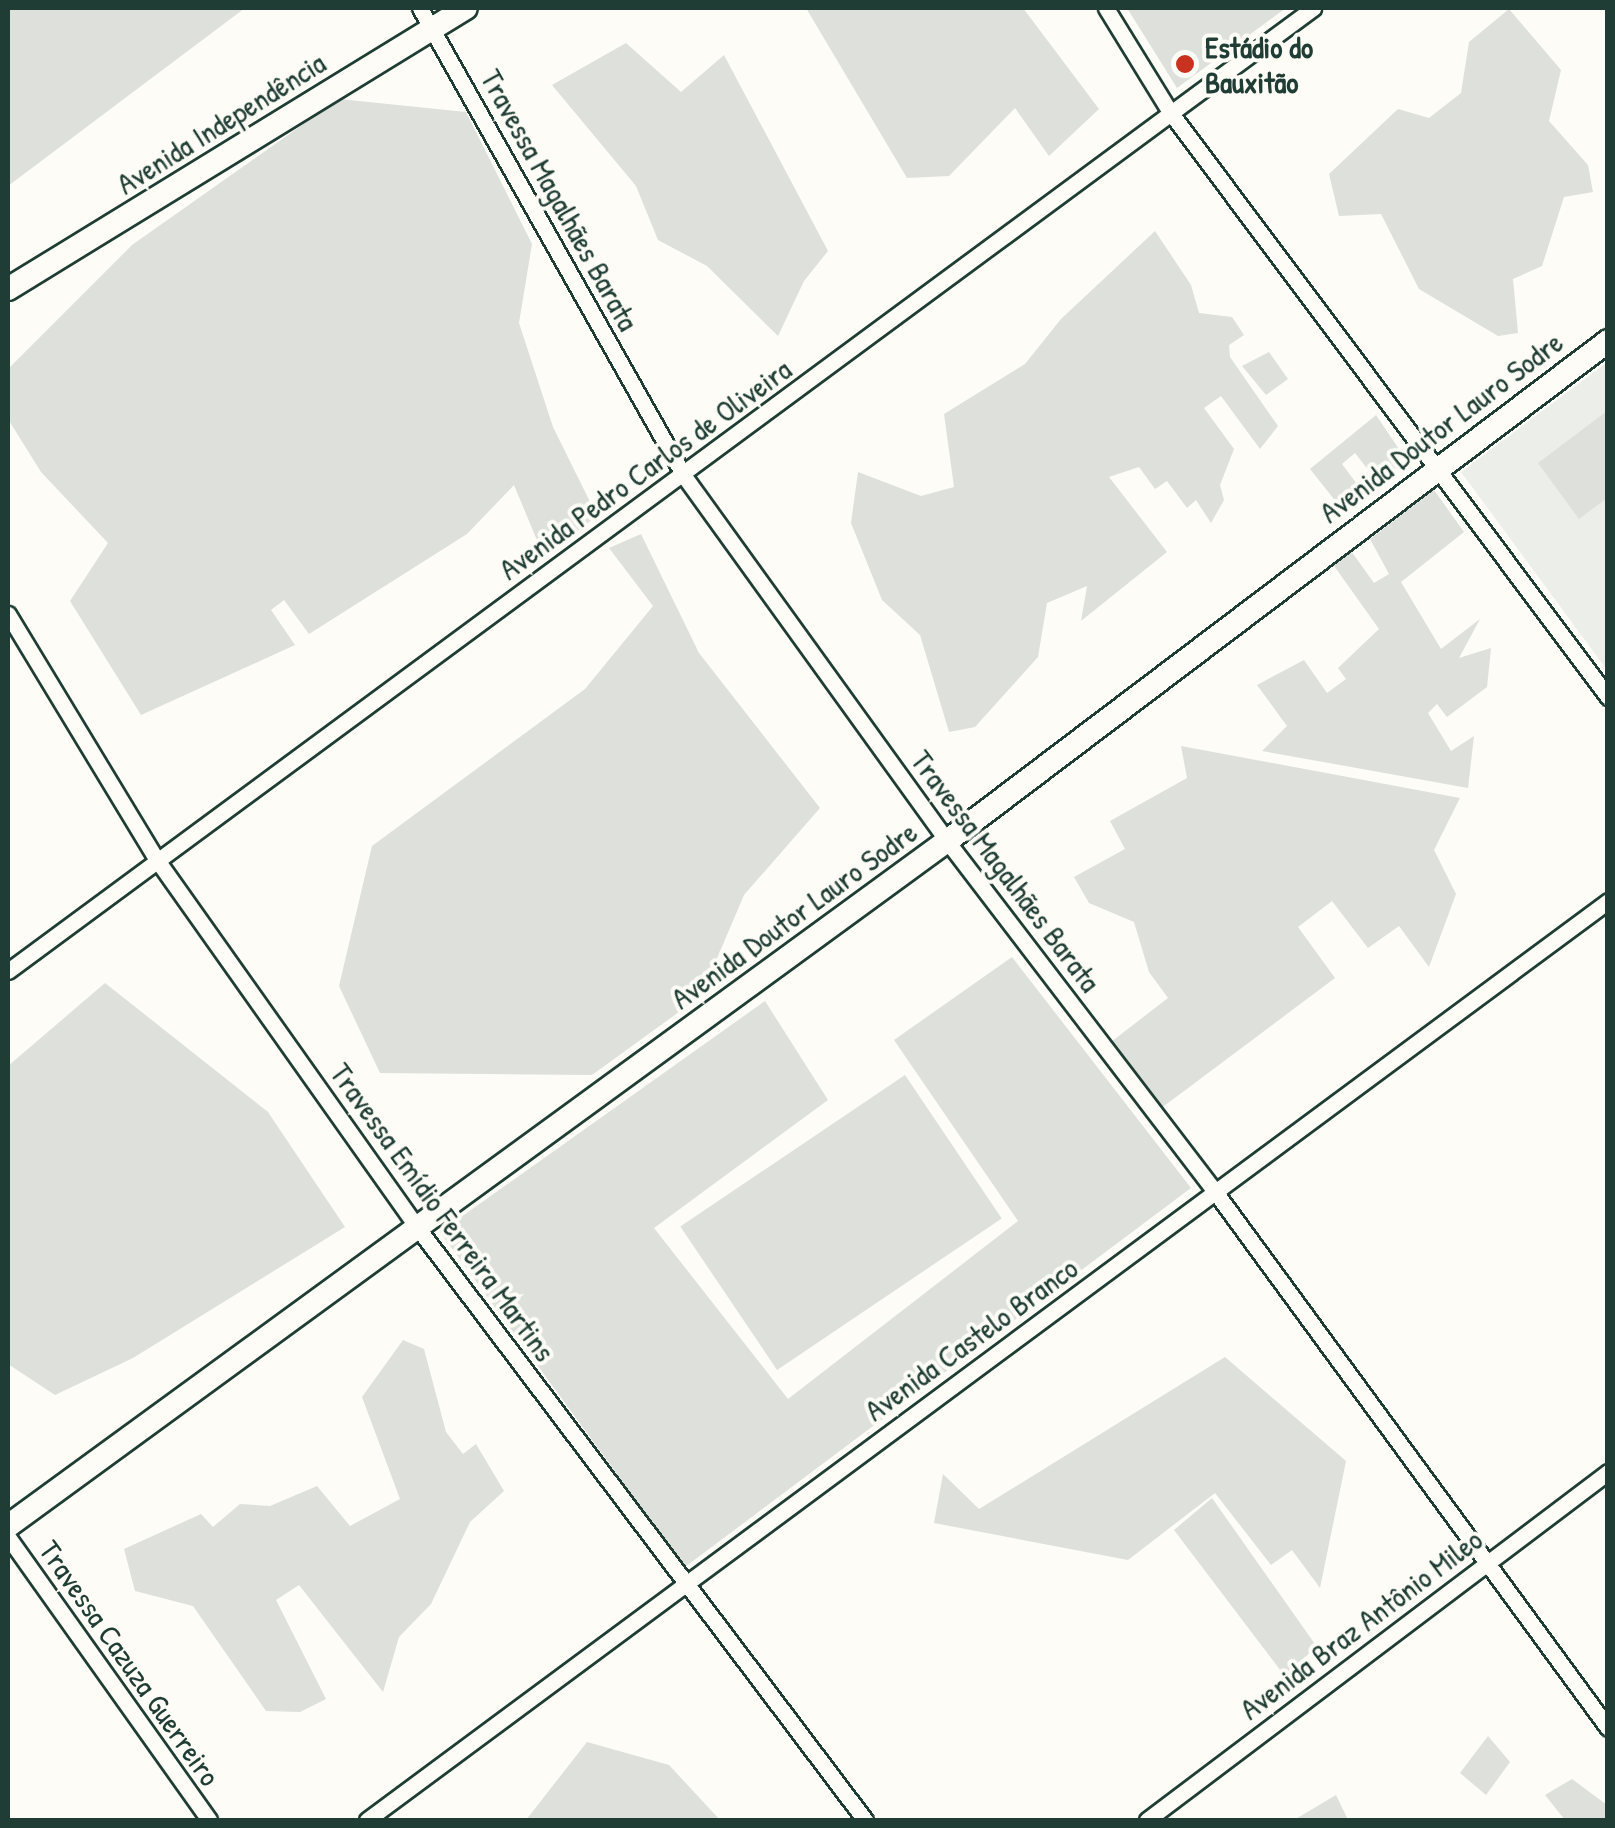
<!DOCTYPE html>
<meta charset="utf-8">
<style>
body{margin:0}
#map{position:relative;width:1615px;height:1828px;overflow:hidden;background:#fdfcf7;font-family:"Patrick Hand",sans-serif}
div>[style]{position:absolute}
.built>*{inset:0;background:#eceee9}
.green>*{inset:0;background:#dde0db;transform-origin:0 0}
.path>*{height:4px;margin-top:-2px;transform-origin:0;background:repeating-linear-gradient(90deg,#1f3d34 0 2.5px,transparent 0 10.5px)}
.roads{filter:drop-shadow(2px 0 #1f3d34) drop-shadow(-2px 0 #1f3d34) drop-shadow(0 2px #1f3d34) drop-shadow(0 -2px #1f3d34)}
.street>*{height:15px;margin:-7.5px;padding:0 7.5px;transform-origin:7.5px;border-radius:7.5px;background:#fdfcf7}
.secondary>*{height:22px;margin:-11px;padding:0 11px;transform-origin:11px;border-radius:11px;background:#fdfcf7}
.dots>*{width:28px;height:28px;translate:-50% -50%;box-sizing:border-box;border:5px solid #fdfcf7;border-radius:50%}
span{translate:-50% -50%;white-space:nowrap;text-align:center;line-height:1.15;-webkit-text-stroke:8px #fdfcf7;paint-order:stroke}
.poi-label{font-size:30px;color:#1f3d34;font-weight:700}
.left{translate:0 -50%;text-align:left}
.street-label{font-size:30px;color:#1f3d34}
.frame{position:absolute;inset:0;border:10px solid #1f3d34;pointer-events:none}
</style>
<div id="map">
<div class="built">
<i style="clip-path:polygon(1605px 364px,1607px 367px,1607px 670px,1461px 472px)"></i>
</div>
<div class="green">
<i style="clip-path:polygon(8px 8px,245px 8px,8px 186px)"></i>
<i style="clip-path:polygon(806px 8px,1023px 8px,1099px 109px,1049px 156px,1015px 108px,949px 176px,907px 178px)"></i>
<i style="clip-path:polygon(1127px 8px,1286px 8px,1177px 88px)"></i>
<i style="clip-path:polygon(1509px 9px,1561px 70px,1549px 121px,1588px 165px,1593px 192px,1564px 197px,1542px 266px,1513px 279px,1518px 333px,1498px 336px,1419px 289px,1381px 214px,1339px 216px,1329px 174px,1398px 109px,1429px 118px,1461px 93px,1469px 42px)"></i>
<i style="clip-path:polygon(626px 43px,681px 92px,724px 55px,828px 251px,804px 281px,778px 336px,707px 266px,658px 240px,636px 186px,552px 85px)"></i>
<i style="clip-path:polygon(339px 99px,466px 112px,532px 244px,519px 323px,553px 427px,597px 516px,544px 557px,514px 485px,467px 534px,309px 634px,284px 600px,271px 610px,295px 645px,141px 715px,70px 601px,108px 543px,41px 472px,8px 419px,8px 369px,132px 245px)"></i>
<i style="clip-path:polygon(1155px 231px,1191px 285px,1199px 313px,1232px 317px,1244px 335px,1229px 345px,1230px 357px,1278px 426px,1260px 449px,1221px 396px,1204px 408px,1234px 449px,1220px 485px,1224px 500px,1211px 523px,1196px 500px,1187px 508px,1167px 481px,1155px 489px,1139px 467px,1109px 477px,1167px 552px,1081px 621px,1087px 586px,1047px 603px,1038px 657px,975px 727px,949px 732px,920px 635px,882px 600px,851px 523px,858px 472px,921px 496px,954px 487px,944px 414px,1025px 364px,1061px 319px)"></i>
<i style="clip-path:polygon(1269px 352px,1288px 379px,1266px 395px,1242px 366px)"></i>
<i style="clip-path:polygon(1607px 411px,1607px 498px,1579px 519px,1538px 463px)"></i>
<i style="clip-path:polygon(1376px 415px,1407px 461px,1377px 481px,1355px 453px,1342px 464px,1363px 492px,1341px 508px,1310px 469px)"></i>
<i style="clip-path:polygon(1434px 490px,1464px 532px,1401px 582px,1441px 649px,1480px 619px,1459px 658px,1491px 648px,1487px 687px,1447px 717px,1437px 704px,1428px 713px,1451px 751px,1474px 736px,1468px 788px,1262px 751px,1287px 726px,1257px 685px,1304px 660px,1327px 693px,1346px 679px,1338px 668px,1379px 629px,1332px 563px,1346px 544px,1374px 583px,1389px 574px,1370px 539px)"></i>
<i style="clip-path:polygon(641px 534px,699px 653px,820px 808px,744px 895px,701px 996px,592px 1075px,380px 1073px,339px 986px,372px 846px,585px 689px,653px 606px,609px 548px)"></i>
<i style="clip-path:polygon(1181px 746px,1460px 798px,1434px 850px,1456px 894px,1429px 967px,1399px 926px,1368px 948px,1332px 901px,1298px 927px,1335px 978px,1160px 1109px,1111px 1042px,1168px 998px,1149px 972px,1134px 922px,1089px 903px,1074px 877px,1125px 849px,1110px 821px,1187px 778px)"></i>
<i style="clip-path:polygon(1012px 957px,1191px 1188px,685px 1567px,440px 1232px,765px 1001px,828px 1100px,654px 1228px,788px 1399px,1018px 1221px,894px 1040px)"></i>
<i style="clip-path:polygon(105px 983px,268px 1112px,345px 1227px,133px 1358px,55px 1395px,8px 1364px,8px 1066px)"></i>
<i style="left:905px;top:1075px;width:173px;height:271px;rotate:56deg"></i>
<i style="clip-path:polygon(403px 1340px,424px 1349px,446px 1432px,463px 1454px,476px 1444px,504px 1491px,470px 1522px,431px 1604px,399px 1637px,383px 1692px,299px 1585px,276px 1600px,326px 1699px,300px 1712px,266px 1711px,193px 1606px,135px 1591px,124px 1549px,201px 1514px,213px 1527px,240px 1504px,270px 1506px,317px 1486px,350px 1526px,400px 1499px,362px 1397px)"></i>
<i style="clip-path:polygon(1225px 1357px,1346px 1461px,1320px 1588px,1292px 1550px,1271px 1565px,1215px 1493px,1128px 1560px,934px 1523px,943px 1474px,979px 1509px)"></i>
<i style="clip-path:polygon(1212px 1498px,1317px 1647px,1284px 1675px,1174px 1530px)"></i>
<i style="clip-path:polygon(1488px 1736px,1510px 1762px,1486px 1795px,1460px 1773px)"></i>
<i style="clip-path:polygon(587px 1742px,669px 1765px,720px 1820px,526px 1820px)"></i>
<i style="clip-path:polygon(1572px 1779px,1607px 1805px,1607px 1818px,1565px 1820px,1545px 1795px)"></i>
<i style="clip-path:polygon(1336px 1795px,1348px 1820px,1294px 1820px)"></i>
</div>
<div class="path">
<i style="left:1209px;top:8px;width:10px"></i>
</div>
<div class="roads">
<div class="street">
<i style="left:420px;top:8px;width:537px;rotate:60.57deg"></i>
<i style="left:684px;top:476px;width:450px;rotate:54.2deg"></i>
<i style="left:947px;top:841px;width:443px;rotate:52.6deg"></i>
<i style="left:1216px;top:1193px;width:663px;rotate:53.77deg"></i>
<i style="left:1106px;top:8px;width:122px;rotate:58.4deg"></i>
<i style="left:1170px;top:112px;width:731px;rotate:53.18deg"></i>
<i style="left:8px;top:614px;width:288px;rotate:58.8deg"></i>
<i style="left:157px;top:860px;width:450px;rotate:54.7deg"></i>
<i style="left:417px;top:1227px;width:743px;rotate:52.93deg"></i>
<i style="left:8px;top:971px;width:1622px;rotate:-36.42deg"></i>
<i style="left:8px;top:1537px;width:347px;rotate:54.6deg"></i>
<i style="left:367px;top:1820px;width:1544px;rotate:-36.52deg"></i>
<i style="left:1147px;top:1820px;width:578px;rotate:-37.05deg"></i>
</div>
<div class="secondary">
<i style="left:8px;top:289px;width:537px;rotate:-31.53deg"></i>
<i style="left:8px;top:1526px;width:1162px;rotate:-36.11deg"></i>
<i style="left:947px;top:841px;width:829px;rotate:-37.1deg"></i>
</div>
</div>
<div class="dots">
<i style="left:1185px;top:64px;background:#c8321e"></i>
</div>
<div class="poi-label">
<span class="left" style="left:1205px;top:64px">Estádio do<br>Bauxitão</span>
</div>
<div class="street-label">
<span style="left:221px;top:123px;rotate:-32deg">Avenida Independência</span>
<span style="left:560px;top:200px;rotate:61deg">Travessa Magalhães Barata</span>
<span style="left:1441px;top:427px;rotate:-37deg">Avenida Doutor Lauro Sodre</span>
<span style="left:645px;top:469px;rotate:-36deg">Avenida Pedro Carlos de Oliveira</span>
<span style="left:1006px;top:871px;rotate:53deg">Travessa Magalhães Barata</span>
<span style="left:794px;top:915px;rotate:-36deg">Avenida Doutor Lauro Sodre</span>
<span style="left:443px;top:1212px;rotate:54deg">Travessa Emídio Ferreira Martins</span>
<span style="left:971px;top:1339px;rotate:-36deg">Avenida Castelo Branco</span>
<span style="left:1361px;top:1624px;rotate:-37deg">Avenida Braz Antônio Mileo</span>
<span style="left:130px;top:1663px;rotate:55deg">Travessa Cazuza Guerreiro</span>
</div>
<div class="frame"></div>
</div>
